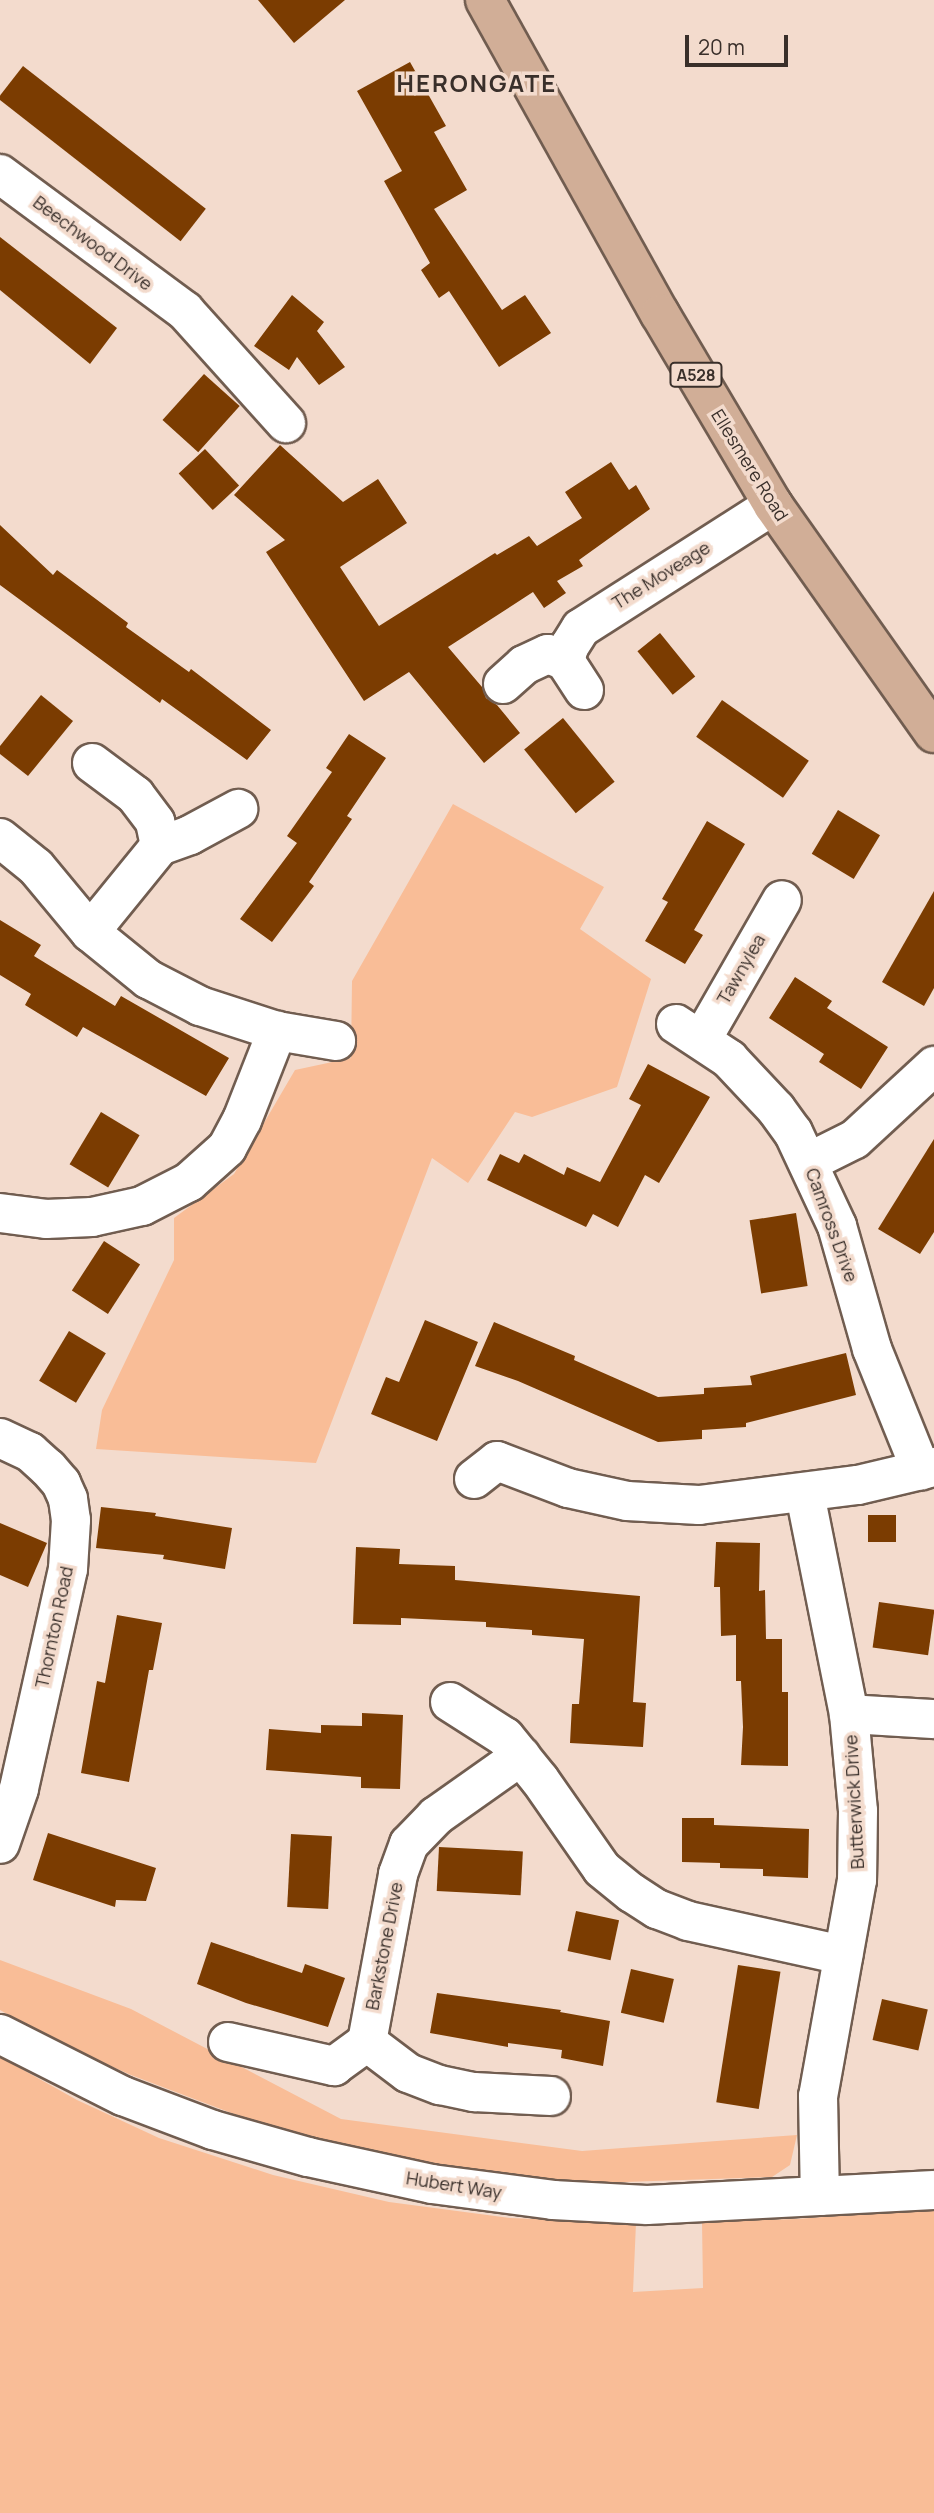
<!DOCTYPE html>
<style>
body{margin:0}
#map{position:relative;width:934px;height:2513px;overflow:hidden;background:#f3dbcd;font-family:Manrope,sans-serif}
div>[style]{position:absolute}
.green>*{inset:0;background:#f9bd97}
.building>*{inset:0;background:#7b3c01;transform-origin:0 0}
.roads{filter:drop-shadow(2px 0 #715d50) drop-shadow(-2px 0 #715d50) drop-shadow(0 2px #715d50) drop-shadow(0 -2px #715d50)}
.street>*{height:38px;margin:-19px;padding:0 19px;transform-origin:19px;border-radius:19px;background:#fff}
.primary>*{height:38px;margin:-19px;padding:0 19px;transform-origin:19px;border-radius:19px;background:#d1ae97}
span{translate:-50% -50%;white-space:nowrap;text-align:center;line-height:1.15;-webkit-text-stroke:7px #f3dbcd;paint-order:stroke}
.shield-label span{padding:2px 5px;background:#f3dbcd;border:2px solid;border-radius:5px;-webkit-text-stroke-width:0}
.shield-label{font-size:16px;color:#392f2a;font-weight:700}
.street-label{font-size:18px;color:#392f2a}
.district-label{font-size:24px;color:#392f2a;font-weight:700;letter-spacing:2px}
.scale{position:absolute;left:685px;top:35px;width:103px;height:32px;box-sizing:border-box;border:4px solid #392f2a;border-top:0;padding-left:9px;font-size:21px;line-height:24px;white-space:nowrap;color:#392f2a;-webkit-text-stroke:5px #f3dbcd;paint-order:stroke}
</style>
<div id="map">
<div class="green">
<i style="clip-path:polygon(453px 804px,604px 887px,580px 929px,651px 979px,617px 1087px,532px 1117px,515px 1112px,468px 1183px,432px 1158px,316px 1463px,96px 1449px,102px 1410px,174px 1260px,174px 1218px,234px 1174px,295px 1070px,351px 1058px,352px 981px)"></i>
<i style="clip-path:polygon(0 1960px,131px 2009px,341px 2119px,582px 2151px,797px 2135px,790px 2165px,772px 2177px,595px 2183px,457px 2170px,348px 2149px,234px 2114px,131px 2075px,59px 2043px,0 2010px)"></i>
<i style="clip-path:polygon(0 2057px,77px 2100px,159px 2138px,273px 2175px,389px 2202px,510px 2218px,636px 2223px,633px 2292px,703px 2288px,702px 2222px,797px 2219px,934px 2209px,934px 2513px,0 2513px)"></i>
</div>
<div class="building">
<i style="clip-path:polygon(258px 0,345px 0,294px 43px)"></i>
<i style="clip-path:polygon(410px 62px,446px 126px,434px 132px,467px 190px,434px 209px,502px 310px,525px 295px,551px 333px,499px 367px,449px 291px,439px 298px,421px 270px,430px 263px,384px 181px,402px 171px,357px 91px)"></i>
<i style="left:23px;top:66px;width:232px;height:41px;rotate:38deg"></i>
<i style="clip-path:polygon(0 237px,117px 328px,90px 364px,0 290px)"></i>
<i style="clip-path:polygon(292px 295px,324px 322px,317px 331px,345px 367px,319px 385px,297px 357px,289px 370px,254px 346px)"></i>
<i style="left:204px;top:374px;width:48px;height:62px;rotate:42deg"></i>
<i style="clip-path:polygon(280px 445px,343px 502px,378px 479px,407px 523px,340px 567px,379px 626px,495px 553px,497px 555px,529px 536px,537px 546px,582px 518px,565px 492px,611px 462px,629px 490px,636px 485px,650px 509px,579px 560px,583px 566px,557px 581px,566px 593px,544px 608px,533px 592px,448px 647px,482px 687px,486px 698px,497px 705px,520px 733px,484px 763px,409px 672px,364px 701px,266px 552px,285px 540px,234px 495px)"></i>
<i style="left:205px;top:449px;width:50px;height:36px;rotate:47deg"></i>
<i style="clip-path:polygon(0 525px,53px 575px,57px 570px,128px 623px,126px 627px,189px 672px,191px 669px,271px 730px,247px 760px,162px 699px,160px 703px,0 585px)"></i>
<i style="left:660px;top:633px;width:56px;height:29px;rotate:51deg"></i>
<i style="clip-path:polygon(41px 695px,73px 721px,28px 776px,0 754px,0 746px)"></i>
<i style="left:722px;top:700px;width:106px;height:45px;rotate:35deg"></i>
<i style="left:563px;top:718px;width:82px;height:50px;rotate:51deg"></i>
<i style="clip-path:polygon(349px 734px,386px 758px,347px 816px,352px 819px,309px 882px,314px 886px,272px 942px,240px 919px,297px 843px,287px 836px,332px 772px,326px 768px)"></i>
<i style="left:838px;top:810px;width:49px;height:51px;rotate:31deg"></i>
<i style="clip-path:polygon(707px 821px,745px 844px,694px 930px,703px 935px,685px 964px,645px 941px,668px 902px,662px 899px)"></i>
<i style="clip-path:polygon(934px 891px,934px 988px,924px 1006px,882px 982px)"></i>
<i style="clip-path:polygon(0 920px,41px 945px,34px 956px,115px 1006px,121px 996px,229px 1058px,206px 1096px,83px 1027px,77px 1037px,25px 1005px,31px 994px,0 975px)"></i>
<i style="clip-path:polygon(795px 977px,832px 1001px,827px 1008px,888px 1047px,861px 1089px,819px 1062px,824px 1054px,769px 1018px)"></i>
<i style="clip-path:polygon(648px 1064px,710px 1097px,659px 1183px,645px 1175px,618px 1227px,593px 1214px,586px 1227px,487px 1180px,500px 1154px,519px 1163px,524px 1154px,564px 1175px,567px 1167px,600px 1182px,641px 1105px,629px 1099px)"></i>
<i style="left:101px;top:1112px;width:45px;height:61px;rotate:31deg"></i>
<i style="clip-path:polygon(934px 1139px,934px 1232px,920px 1254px,878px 1229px)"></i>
<i style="left:796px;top:1213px;width:74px;height:47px;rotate:81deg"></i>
<i style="left:104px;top:1241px;width:43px;height:59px;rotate:33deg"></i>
<i style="clip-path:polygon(425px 1320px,478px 1342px,437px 1441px,371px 1414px,386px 1377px,399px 1382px)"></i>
<i style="clip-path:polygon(494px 1322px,575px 1356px,574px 1360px,658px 1397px,704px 1394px,704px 1388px,752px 1385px,750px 1376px,846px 1353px,856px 1395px,746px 1423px,746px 1427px,702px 1430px,702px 1439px,658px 1442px,518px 1381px,475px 1366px)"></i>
<i style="left:69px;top:1331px;width:43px;height:58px;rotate:31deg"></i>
<i style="clip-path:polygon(101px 1507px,156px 1513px,155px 1516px,232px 1528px,225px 1569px,163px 1559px,164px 1555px,96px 1548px)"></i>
<i style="left:868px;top:1515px;width:28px;height:27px"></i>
<i style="clip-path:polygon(0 1523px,47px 1543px,28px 1587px,0 1575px)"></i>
<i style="clip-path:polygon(716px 1542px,760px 1543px,759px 1591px,765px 1590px,766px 1639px,782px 1639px,782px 1692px,788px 1692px,788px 1766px,741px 1765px,743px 1727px,741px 1681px,736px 1681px,736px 1635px,721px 1636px,720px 1587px,714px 1587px)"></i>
<i style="clip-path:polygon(356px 1547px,400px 1549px,399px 1564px,455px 1566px,455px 1580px,640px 1596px,633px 1702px,646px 1703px,643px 1747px,570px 1743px,572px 1704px,579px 1704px,584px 1639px,532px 1635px,532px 1630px,486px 1627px,486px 1622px,401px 1618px,401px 1625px,353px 1624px)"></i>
<i style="left:879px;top:1602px;width:56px;height:46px;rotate:8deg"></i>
<i style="clip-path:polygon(117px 1615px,162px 1623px,153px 1670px,149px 1670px,129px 1782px,81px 1773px,97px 1681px,105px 1683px)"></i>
<i style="clip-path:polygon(362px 1713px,403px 1715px,400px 1789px,361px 1788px,361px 1777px,266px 1770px,269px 1729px,321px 1733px,321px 1725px,362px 1726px)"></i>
<i style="clip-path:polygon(682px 1818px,714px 1818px,714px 1825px,809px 1829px,808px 1878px,763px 1876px,763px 1869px,720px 1868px,720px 1863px,682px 1862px)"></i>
<i style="clip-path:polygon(48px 1833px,156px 1868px,146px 1901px,116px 1900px,115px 1907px,33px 1880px)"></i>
<i style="left:291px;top:1834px;width:41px;height:73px;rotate:3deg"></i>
<i style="left:439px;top:1847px;width:84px;height:44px;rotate:3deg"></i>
<i style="left:576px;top:1911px;width:44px;height:41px;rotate:12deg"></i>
<i style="clip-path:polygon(211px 1942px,302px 1973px,305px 1964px,345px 1978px,328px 2027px,246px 2003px,197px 1984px)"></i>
<i style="left:738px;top:1965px;width:43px;height:139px;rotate:9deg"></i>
<i style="left:631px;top:1969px;width:44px;height:45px;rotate:13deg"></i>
<i style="clip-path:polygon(437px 1993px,561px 2010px,560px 2012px,610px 2021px,603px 2066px,561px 2058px,562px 2050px,508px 2043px,508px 2047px,430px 2033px)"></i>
<i style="left:882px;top:1999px;width:47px;height:42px;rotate:13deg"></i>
</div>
<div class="roads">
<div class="street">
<i style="left:0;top:174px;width:230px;rotate:36.5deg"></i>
<i style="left:185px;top:311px;width:151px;rotate:48deg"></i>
<i style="left:503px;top:684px;width:28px;rotate:-42deg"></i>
<i style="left:524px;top:665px;width:26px;rotate:-25deg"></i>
<i style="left:548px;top:654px;width:18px;rotate:22deg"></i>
<i style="left:584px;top:690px;width:35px;rotate:-123deg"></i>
<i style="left:565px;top:661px;width:15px;rotate:-74deg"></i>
<i style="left:569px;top:647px;width:22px;rotate:-58deg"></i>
<i style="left:581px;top:628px;width:228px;rotate:-32.6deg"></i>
<i style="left:92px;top:763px;width:54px;rotate:36.7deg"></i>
<i style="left:135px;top:795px;width:34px;rotate:53deg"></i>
<i style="left:155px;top:822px;width:25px;rotate:78deg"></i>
<i style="left:0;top:838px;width:46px;rotate:38.9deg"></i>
<i style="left:36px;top:867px;width:85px;rotate:50.3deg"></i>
<i style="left:90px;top:932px;width:75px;rotate:39deg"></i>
<i style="left:148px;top:979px;width:59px;rotate:27.4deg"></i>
<i style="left:200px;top:1006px;width:81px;rotate:18deg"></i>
<i style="left:277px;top:1031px;width:60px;rotate:9.6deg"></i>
<i style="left:90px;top:932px;width:111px;rotate:-50.9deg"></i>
<i style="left:160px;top:846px;width:32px;rotate:-20deg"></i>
<i style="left:190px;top:835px;width:55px;rotate:-28.4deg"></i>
<i style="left:676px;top:1024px;width:64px;rotate:33.4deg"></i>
<i style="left:729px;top:1059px;width:69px;rotate:46.8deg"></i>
<i style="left:776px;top:1109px;width:29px;rotate:54deg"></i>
<i style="left:793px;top:1132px;width:104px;rotate:64.9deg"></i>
<i style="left:837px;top:1226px;width:128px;rotate:74.1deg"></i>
<i style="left:872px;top:1349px;width:131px;rotate:68deg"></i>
<i style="left:702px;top:1039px;width:160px;rotate:-60.1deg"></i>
<i style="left:809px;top:1162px;width:51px;rotate:-26.6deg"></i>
<i style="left:855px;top:1139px;width:108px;rotate:-42.7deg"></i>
<i style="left:0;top:1213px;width:46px;rotate:7.4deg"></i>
<i style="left:46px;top:1219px;width:46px;rotate:-2.5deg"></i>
<i style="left:92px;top:1217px;width:51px;rotate:-12.4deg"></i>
<i style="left:142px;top:1206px;width:53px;rotate:-27.1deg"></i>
<i style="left:189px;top:1182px;width:51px;rotate:-41.8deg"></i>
<i style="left:227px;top:1148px;width:32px;rotate:-62deg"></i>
<i style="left:242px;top:1120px;width:96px;rotate:-68.5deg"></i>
<i style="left:0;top:1438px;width:33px;rotate:25deg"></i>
<i style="left:30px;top:1452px;width:24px;rotate:42deg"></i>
<i style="left:48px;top:1468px;width:20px;rotate:49deg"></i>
<i style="left:61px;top:1483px;width:17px;rotate:66deg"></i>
<i style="left:68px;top:1499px;width:21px;rotate:82deg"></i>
<i style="left:71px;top:1520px;width:49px;rotate:93.5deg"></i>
<i style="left:68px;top:1569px;width:225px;rotate:102.6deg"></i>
<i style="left:19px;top:1789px;width:58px;rotate:109.1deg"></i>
<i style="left:474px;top:1479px;width:29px;rotate:-38deg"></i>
<i style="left:497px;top:1461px;width:76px;rotate:20.8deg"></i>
<i style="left:568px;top:1488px;width:60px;rotate:12.4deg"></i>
<i style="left:627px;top:1501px;width:72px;rotate:3.2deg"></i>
<i style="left:699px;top:1505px;width:160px;rotate:-7.2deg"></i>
<i style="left:858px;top:1485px;width:78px;rotate:-13.3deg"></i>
<i style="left:805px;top:1494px;width:224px;rotate:78.7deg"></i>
<i style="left:849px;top:1714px;width:97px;rotate:84.7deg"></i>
<i style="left:858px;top:1811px;width:69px;rotate:90.8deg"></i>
<i style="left:857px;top:1880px;width:219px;rotate:100.2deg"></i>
<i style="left:818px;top:2096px;width:100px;rotate:88.9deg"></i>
<i style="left:450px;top:1702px;width:65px;rotate:32.5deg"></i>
<i style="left:505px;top:1737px;width:55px;rotate:50.9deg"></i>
<i style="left:540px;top:1780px;width:108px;rotate:55.1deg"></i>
<i style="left:602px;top:1869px;width:38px;rotate:39deg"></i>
<i style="left:632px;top:1893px;width:30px;rotate:33deg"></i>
<i style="left:657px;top:1909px;width:33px;rotate:21deg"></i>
<i style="left:688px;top:1921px;width:159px;rotate:12.4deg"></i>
<i style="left:849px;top:1714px;width:85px;rotate:3.4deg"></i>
<i style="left:0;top:2034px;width:138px;rotate:26.8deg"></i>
<i style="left:123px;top:2096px;width:96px;rotate:20.7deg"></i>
<i style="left:213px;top:2130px;width:99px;rotate:15.9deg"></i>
<i style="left:308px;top:2157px;width:127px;rotate:12.3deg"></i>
<i style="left:432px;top:2184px;width:122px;rotate:7.5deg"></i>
<i style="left:553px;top:2200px;width:94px;rotate:3deg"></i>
<i style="left:647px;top:2205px;width:287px;rotate:-3deg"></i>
<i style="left:228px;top:2042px;width:109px;rotate:12.8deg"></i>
<i style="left:334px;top:2066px;width:41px;rotate:-36deg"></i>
<i style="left:367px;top:2042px;width:171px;rotate:-79.5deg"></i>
<i style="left:398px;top:1874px;width:32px;rotate:-70deg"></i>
<i style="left:409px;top:1844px;width:39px;rotate:-46deg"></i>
<i style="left:436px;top:1816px;width:104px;rotate:-35.2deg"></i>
<i style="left:367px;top:2042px;width:51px;rotate:37.1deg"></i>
<i style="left:408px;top:2073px;width:34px;rotate:21deg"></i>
<i style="left:440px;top:2085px;width:35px;rotate:12deg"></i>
<i style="left:474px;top:2092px;width:77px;rotate:3deg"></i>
</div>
<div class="primary">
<i style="left:485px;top:0;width:359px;rotate:60.9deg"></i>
<i style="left:660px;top:314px;width:222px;rotate:59.4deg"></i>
<i style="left:773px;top:505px;width:279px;rotate:54.8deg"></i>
</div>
</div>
<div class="shield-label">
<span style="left:696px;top:375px">A528</span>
</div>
<div class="street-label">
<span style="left:93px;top:243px;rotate:37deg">Beechwood Drive</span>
<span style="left:750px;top:465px;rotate:58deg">Ellesmere Road</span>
<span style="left:661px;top:575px;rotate:-32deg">The Moveage</span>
<span style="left:741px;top:969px;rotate:-60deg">Tawnylea</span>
<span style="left:832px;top:1225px;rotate:70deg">Camross Drive</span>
<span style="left:54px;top:1627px;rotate:-78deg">Thornton Road</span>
<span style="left:854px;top:1802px;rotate:-93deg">Butterwick Drive</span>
<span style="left:384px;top:1946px;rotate:-79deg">Barkstone Drive</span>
<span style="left:454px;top:2185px;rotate:9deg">Hubert Way</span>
</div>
<div class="district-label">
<span style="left:477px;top:83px">HERONGATE</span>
</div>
<div class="scale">20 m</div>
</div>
